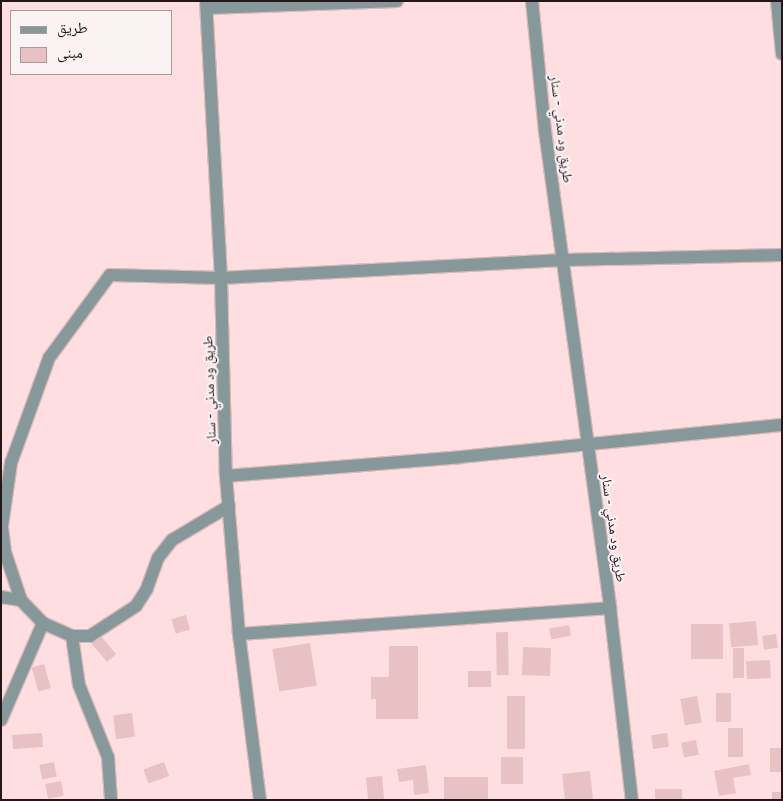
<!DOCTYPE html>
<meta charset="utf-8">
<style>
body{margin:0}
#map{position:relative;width:783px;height:801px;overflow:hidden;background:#ffdee1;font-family:"Noto Sans","Noto Naskh Arabic",sans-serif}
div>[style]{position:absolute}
.building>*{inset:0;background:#e8c1c4;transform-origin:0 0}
.roads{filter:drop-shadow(1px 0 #d8babd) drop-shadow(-1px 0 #d8babd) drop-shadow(0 1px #d8babd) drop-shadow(0 -1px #d8babd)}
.minor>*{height:12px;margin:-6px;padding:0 6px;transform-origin:6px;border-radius:6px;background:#869899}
span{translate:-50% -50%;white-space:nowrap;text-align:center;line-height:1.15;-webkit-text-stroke:4px #fbf2f3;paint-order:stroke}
.street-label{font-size:14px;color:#251719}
.frame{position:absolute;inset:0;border:2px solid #251719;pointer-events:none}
.legend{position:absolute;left:10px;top:10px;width:162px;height:65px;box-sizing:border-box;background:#fbf2f3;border:1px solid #a59a9c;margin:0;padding:6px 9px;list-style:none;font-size:15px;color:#251719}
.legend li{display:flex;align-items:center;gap:10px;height:25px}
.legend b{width:25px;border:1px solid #a59a9c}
</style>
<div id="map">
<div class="building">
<i style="left:186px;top:615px;width:15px;height:15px;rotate:74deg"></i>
<i style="left:756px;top:621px;width:24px;height:27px;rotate:85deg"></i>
<i style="left:691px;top:624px;width:32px;height:35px"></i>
<i style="left:569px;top:625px;width:11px;height:20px;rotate:80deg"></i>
<i style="left:508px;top:632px;width:43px;height:12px;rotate:89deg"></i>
<i style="left:776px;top:634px;width:14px;height:14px;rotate:82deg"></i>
<i style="left:100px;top:635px;width:25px;height:12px;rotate:50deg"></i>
<i style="left:310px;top:643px;width:43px;height:38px;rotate:81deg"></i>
<i style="clip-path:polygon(389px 646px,418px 646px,418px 719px,376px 719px,376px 699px,371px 699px,371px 677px,389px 677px)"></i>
<i style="left:523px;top:647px;width:28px;height:28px;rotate:2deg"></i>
<i style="left:733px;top:648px;width:11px;height:30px"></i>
<i style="left:770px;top:660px;width:18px;height:24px;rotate:87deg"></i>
<i style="left:44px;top:664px;width:25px;height:13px;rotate:74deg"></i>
<i style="left:468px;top:671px;width:23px;height:16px"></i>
<i style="left:716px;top:693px;width:15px;height:29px"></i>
<i style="left:507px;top:696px;width:18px;height:53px"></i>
<i style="left:697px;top:696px;width:27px;height:17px;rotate:80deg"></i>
<i style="left:132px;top:713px;width:24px;height:19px;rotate:83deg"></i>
<i style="left:728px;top:728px;width:15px;height:29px"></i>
<i style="left:42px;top:733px;width:14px;height:30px;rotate:86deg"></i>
<i style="left:667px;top:733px;width:14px;height:16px;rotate:82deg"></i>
<i style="left:696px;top:740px;width:15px;height:15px;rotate:79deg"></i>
<i style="left:782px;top:748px;width:24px;height:12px;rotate:90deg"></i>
<i style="left:501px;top:757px;width:22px;height:27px"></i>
<i style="left:54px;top:762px;width:15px;height:15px;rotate:79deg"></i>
<i style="left:164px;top:762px;width:15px;height:22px;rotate:70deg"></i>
<i style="clip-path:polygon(749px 764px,751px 775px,733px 778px,736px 793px,719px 796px,714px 771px)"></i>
<i style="clip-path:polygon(426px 765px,429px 793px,414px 795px,413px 780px,399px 782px,397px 769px)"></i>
<i style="left:590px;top:771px;width:29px;height:28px;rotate:84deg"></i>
<i style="left:382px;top:776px;width:24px;height:16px;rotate:85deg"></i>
<i style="left:488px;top:777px;width:23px;height:44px;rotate:90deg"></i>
<i style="left:61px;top:781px;width:15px;height:16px;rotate:79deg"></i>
<i style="left:682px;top:789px;width:11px;height:27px;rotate:90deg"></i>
<i style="left:772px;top:792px;width:10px;height:8px"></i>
</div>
<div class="roads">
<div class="minor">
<i style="left:206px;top:1px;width:277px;rotate:86.9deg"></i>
<i style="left:221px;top:278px;width:198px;rotate:88.6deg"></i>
<i style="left:226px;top:476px;width:159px;rotate:85.3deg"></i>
<i style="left:239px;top:634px;width:167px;rotate:82.8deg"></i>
<i style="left:532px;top:1px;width:131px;rotate:84.3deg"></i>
<i style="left:545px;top:131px;width:481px;rotate:82.2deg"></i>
<i style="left:610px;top:608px;width:193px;rotate:83.5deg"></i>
<i style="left:777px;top:1px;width:53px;rotate:84.6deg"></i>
<i style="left:207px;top:8px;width:190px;rotate:-2.1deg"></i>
<i style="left:226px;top:476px;width:235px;rotate:-4.6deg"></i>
<i style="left:460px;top:457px;width:324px;rotate:-5.7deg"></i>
<i style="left:229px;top:506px;width:66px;rotate:149.2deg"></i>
<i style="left:172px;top:540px;width:23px;rotate:128deg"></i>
<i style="left:158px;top:558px;width:33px;rotate:110deg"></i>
<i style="left:147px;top:589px;width:20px;rotate:123deg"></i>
<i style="left:136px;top:606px;width:55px;rotate:146.9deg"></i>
<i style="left:90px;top:636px;width:18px;rotate:180deg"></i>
<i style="left:72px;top:636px;width:32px;rotate:-156deg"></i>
<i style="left:43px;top:623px;width:32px;rotate:-134deg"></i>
<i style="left:21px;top:600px;width:51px;rotate:-108.4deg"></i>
<i style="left:5px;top:552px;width:26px;rotate:-97deg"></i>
<i style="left:2px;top:526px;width:64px;rotate:-81.9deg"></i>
<i style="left:11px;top:463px;width:112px;rotate:-70.1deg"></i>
<i style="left:49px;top:358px;width:103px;rotate:-53.7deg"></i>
<i style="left:110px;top:275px;width:111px;rotate:1.5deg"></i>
<i style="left:221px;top:278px;width:343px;rotate:-3deg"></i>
<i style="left:564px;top:260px;width:218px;rotate:-1.3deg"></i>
<i style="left:1px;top:597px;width:20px;rotate:9deg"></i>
<i style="left:239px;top:634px;width:372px;rotate:-4deg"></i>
<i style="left:72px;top:636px;width:49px;rotate:81.9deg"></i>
<i style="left:79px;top:685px;width:78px;rotate:68.1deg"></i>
<i style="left:108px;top:757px;width:43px;rotate:86deg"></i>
<i style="left:1px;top:720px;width:106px;rotate:-66.6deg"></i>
</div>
</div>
<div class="street-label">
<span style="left:562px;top:129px;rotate:83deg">طريق ود مدني - سنار</span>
<span style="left:209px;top:390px;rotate:-92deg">طريق ود مدني - سنار</span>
<span style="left:614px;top:528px;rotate:82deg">طريق ود مدني - سنار</span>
</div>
<div class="frame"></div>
<ul class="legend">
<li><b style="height:6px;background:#869899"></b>طريق</li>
<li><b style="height:14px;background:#e8c1c4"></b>مبنى</li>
</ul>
</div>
